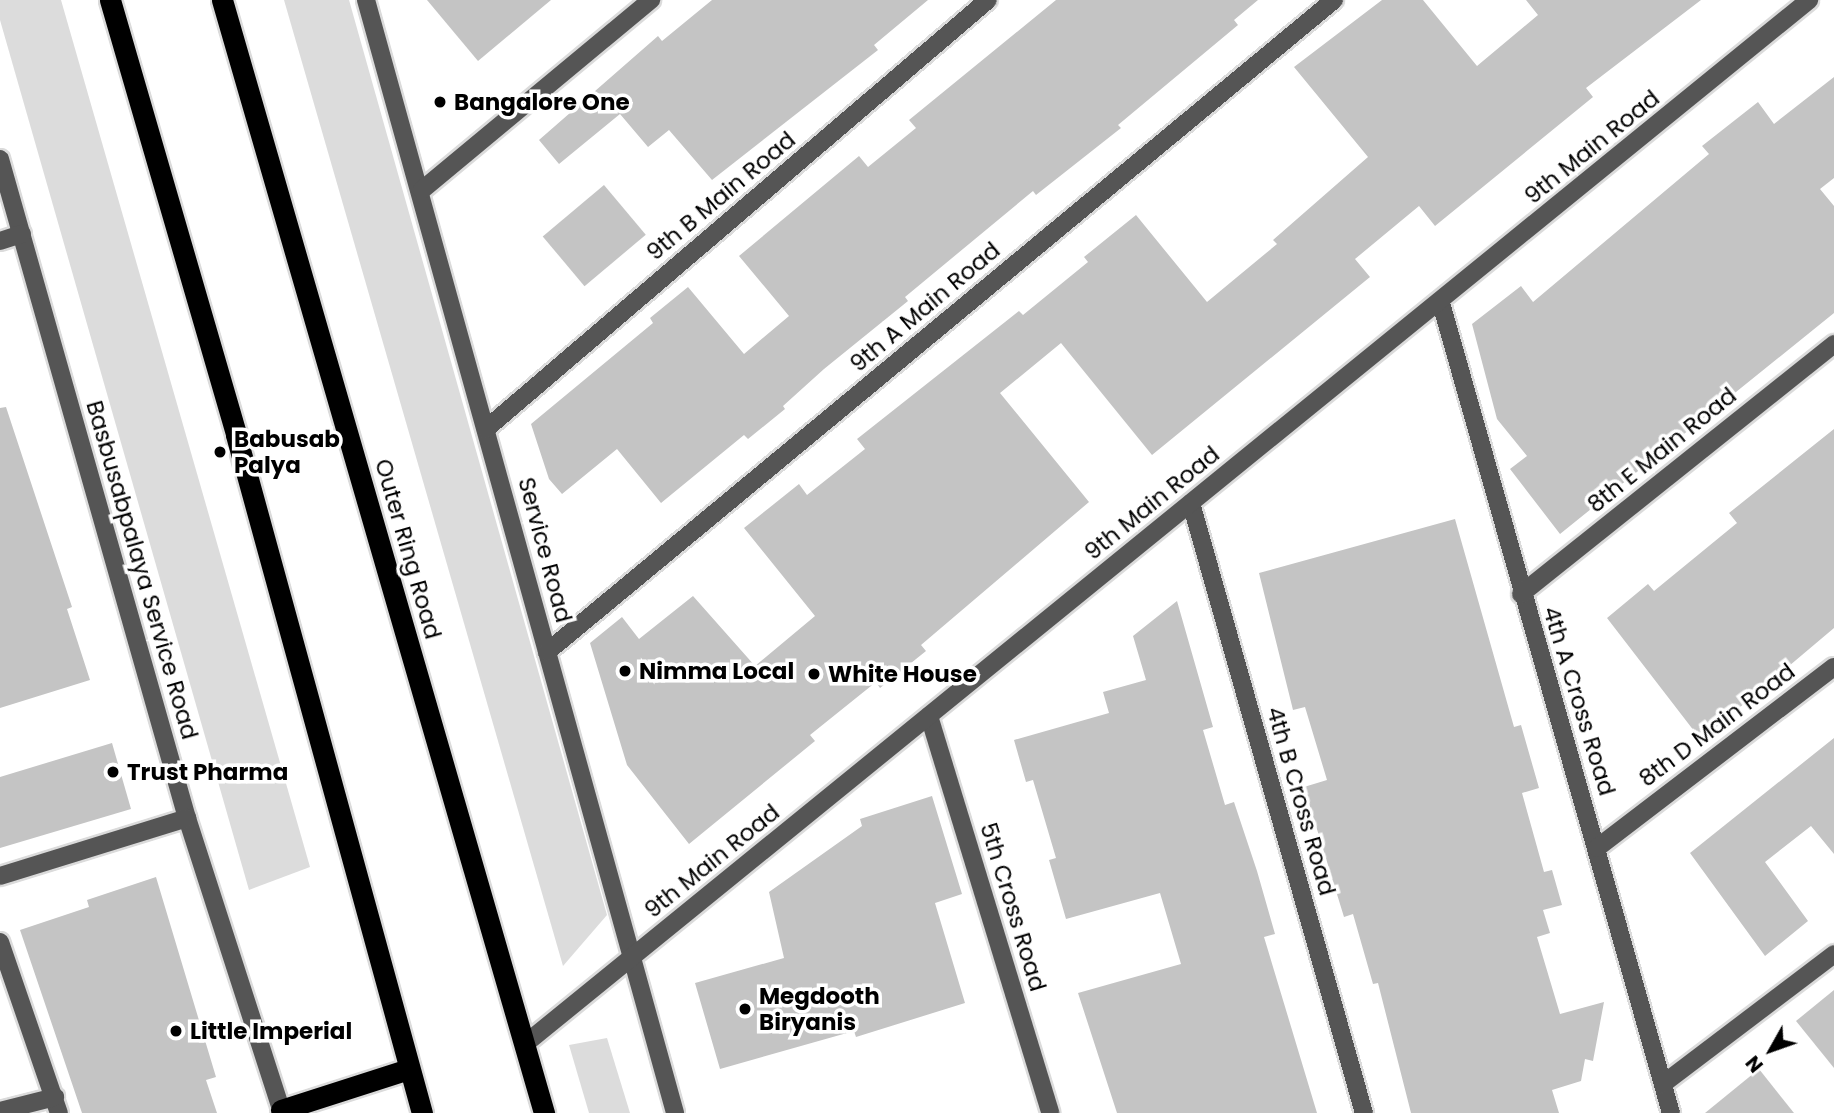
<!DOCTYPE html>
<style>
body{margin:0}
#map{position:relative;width:1834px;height:1113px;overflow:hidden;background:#fff;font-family:Poppins,sans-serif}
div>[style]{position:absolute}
.green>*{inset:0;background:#dcdcdc}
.building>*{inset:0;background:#c4c4c4;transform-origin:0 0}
.roads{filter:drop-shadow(2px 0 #dbdbdb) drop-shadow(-2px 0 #dbdbdb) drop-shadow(0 2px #dbdbdb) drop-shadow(0 -2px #dbdbdb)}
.minor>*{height:18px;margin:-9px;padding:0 9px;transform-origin:9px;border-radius:9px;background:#555}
.highway>*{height:21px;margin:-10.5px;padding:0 10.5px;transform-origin:10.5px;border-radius:10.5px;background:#000}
.dots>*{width:19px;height:19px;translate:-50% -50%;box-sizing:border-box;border:4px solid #fff;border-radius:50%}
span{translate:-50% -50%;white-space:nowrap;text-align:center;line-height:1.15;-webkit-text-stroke:7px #fff;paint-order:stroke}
.poi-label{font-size:23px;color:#000;font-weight:700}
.left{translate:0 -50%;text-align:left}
.street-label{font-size:23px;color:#000}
.north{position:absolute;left:1736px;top:1015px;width:70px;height:70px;-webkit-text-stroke:5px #fff;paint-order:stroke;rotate:230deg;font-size:19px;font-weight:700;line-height:28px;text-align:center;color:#000}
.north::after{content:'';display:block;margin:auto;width:24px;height:32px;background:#000;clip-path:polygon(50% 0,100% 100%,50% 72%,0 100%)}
</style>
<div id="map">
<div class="green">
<i style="clip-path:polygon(0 0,61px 0,310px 867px,249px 890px,0 20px)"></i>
<i style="clip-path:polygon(284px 0,349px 0,607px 915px,563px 966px)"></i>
<i style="clip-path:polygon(607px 1038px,630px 1113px,589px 1113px,569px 1045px)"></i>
</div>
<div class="building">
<i style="clip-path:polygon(427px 0,551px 0,478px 61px)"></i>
<i style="clip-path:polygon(712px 0,928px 0,874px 45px,878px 50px,712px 180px,669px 130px,648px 147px,620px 114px,559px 164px,539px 140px,658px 36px,662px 41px)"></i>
<i style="clip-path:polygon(1056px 0,1258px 0,1234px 20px,1238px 25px,1118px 125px,1121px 128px,1036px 195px,1033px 191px,905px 297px,908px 301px,824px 369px,783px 406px,785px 409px,748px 439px,744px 435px,661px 503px,617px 449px,562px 494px,549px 479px,531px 424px,653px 323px,650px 318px,688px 287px,744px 354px,789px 316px,739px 256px,859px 156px,868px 167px,916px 128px,909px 120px)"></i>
<i style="clip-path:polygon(1382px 0,1423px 0,1477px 66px,1538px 15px,1526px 0,1701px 0,1586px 88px,1593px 97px,1435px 226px,1419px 206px,1355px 259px,1370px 277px,1152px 455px,1061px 343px,1000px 393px,1089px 502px,921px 645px,926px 651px,880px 688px,876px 682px,810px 735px,815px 741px,689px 844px,627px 765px,590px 643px,622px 617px,639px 639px,693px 596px,755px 666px,815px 616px,744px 528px,799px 484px,807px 495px,865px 449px,857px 439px,1019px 311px,1023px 315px,1088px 262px,1084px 257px,1136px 215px,1207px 302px,1277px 244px,1273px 240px,1368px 157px,1294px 67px)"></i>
<i style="clip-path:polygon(1834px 77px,1834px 178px,1820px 189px,1834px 206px,1834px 313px,1560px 534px,1510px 469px,1527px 456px,1497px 419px,1472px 324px,1521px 286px,1533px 302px,1709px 154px,1702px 146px,1758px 102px,1774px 124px)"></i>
<i style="left:604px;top:185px;width:65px;height:80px;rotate:50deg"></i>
<i style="clip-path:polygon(6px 407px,72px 607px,67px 609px,90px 680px,0 708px,0 408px)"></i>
<i style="clip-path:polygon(1834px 429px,1834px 628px,1701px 740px,1607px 618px,1648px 584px,1654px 591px,1737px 523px,1729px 513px)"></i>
<i style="clip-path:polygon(1455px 519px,1514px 727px,1521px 725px,1539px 788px,1522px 793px,1544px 872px,1552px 870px,1562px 905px,1543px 910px,1550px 933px,1537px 937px,1560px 1014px,1604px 1002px,1593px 1061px,1585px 1059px,1581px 1081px,1552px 1090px,1559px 1113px,1411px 1113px,1378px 983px,1373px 984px,1353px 914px,1344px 917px,1304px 787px,1327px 780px,1305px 707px,1293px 710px,1259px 573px)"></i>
<i style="clip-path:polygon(1177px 601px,1213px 727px,1203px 730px,1225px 805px,1234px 802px,1257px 871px,1275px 934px,1264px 937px,1317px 1113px,1117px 1113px,1078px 993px,1181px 964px,1160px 893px,1066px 919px,1049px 860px,1056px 858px,1033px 780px,1026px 782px,1014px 740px,1109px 713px,1103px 692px,1146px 680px,1133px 636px)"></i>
<i style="clip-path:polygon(1834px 738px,1834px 854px,1811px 826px,1765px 862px,1808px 921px,1765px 956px,1690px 853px)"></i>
<i style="clip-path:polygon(112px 743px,131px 809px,0 848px,0 777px)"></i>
<i style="clip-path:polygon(932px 796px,962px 894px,935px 903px,965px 1003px,856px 1037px,854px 1031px,720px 1069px,695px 983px,784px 958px,769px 892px,862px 826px,860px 819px)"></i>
<i style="clip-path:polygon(156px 877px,216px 1077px,206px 1080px,217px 1113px,82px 1113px,20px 930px,89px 907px,87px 900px)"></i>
<i style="clip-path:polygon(1834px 990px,1834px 1068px,1796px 1021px)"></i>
<i style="clip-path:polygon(1759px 1069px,1794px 1113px,1705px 1113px)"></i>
</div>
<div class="roads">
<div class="minor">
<i style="left:366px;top:0;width:1155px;rotate:74.48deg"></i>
<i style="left:0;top:159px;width:685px;rotate:74.16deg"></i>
<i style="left:187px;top:818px;width:310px;rotate:72.1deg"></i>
<i style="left:422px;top:190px;width:298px;rotate:-39.7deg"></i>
<i style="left:0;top:241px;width:23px;rotate:-18deg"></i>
<i style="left:1441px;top:303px;width:842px;rotate:74.15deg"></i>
<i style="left:486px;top:429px;width:660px;rotate:-40.52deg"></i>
<i style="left:1191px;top:503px;width:634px;rotate:74.17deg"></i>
<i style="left:1521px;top:594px;width:401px;rotate:-38.6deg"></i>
<i style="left:547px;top:652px;width:1022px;rotate:-39.64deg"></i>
<i style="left:929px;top:716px;width:415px;rotate:73deg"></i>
<i style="left:1597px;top:848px;width:298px;rotate:-37.4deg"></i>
<i style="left:0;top:876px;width:196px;rotate:-17.2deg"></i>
<i style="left:0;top:942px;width:181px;rotate:71deg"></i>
<i style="left:525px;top:1044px;width:1655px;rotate:-39.11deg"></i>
<i style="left:1663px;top:1084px;width:215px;rotate:-37.2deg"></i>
<i style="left:0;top:1111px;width:57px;rotate:-14.3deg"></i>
</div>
<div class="highway">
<i style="left:110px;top:0;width:453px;rotate:73.8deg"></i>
<i style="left:236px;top:435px;width:703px;rotate:74.66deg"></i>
<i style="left:222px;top:0;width:1159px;rotate:73.86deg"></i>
<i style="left:281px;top:1110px;width:134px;rotate:-17.8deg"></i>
</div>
</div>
<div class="dots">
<i style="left:440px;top:102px;background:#000"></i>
<i style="left:220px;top:452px;background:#000"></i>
<i style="left:625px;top:671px;background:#000"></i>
<i style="left:814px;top:674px;background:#000"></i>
<i style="left:113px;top:772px;background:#000"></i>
<i style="left:745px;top:1009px;background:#000"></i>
<i style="left:176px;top:1031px;background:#000"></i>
</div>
<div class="poi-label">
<span class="left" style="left:454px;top:102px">Bangalore One</span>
<span class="left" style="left:234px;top:452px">Babusab<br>Palya</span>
<span class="left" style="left:639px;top:671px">Nimma Local</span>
<span class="left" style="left:828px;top:674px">White House</span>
<span class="left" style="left:127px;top:772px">Trust Pharma</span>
<span class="left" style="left:759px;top:1009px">Megdooth<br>Biryanis</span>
<span class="left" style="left:190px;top:1031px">Little Imperial</span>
</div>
<div class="street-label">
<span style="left:1592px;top:147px;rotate:-39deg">9th Main Road</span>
<span style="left:721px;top:196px;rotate:-40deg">9th B Main Road</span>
<span style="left:925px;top:307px;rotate:-40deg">9th A Main Road</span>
<span style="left:1662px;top:450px;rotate:-39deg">8th E Main Road</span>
<span style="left:1152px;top:503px;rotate:-39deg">9th Main Road</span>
<span style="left:408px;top:549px;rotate:74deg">Outer Ring Road</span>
<span style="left:545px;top:550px;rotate:75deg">Service Road</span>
<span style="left:142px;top:570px;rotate:74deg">Basbusabpalaya Service Road</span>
<span style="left:1579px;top:701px;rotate:73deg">4th A Cross Road</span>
<span style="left:1717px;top:725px;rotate:-37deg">8th D Main Road</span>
<span style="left:1301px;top:801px;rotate:74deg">4th B Cross Road</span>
<span style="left:712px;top:861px;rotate:-39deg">9th Main Road</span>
<span style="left:1013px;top:907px;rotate:73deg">5th Cross Road</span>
</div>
<div class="north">N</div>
</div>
